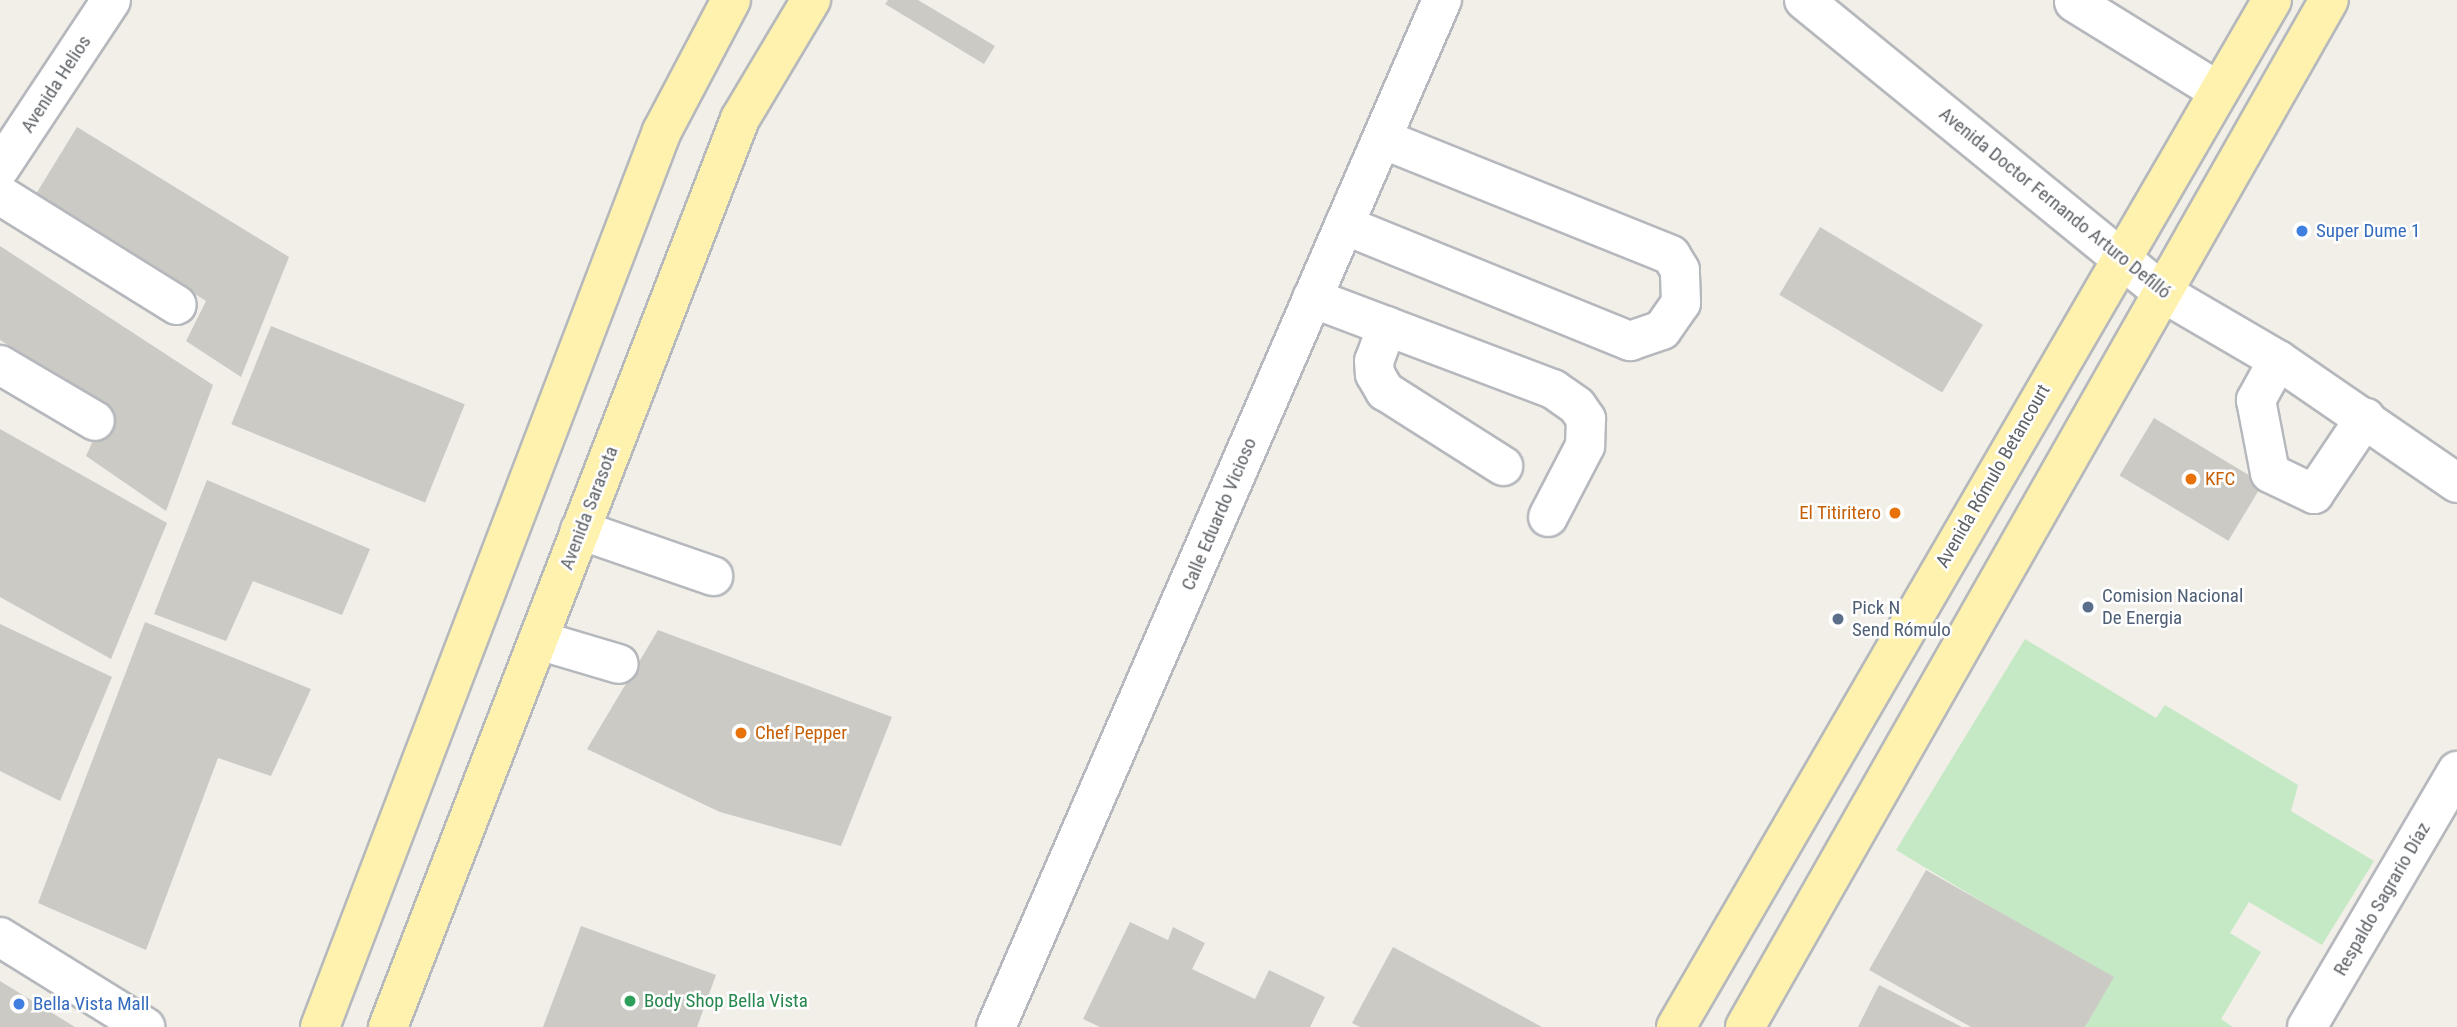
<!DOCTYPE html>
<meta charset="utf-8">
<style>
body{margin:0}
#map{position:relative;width:2457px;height:1027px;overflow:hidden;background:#f1efe8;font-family:"Roboto Condensed",sans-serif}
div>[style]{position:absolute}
.green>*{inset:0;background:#c5e8c5}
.building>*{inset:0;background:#cccac5;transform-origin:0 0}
.roads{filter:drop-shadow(2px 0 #b5b8bc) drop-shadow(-2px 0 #b5b8bc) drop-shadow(0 2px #b5b8bc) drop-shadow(0 -2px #b5b8bc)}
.minor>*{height:38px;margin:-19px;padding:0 19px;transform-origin:19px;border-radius:19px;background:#fff}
.major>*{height:38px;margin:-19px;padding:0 19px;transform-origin:19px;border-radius:19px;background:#fff2af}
.dots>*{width:19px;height:19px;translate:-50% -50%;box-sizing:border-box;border:4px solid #fff;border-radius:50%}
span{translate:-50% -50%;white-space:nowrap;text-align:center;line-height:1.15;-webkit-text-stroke:5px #fff;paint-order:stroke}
.street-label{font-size:19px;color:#5f6368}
.shop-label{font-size:19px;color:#366cbe}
.left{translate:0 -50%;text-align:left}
.food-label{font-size:19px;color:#c56008}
.right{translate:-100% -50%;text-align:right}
.service-label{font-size:19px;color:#4e5e75}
.leisure-label{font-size:19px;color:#27864d}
</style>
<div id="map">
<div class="green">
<i style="clip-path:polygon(2025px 639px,2156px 718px,2165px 705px,2298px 785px,2291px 811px,2374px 861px,2322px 945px,2249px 902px,2230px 933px,2261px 952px,2221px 1019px,2233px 1027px,2075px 1027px,2106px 976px,1896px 850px)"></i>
</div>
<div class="building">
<i style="clip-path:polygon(888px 0,918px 0,995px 46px,984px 64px,885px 4px)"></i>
<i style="clip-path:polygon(77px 127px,289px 257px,241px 377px,186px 341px,206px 301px,36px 194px)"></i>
<i style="left:1820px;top:227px;width:190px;height:79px;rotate:31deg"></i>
<i style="clip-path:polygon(0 246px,213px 385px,166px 511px,86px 456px,108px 407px,0 340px)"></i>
<i style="left:271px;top:326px;width:209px;height:106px;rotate:22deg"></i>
<i style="left:2154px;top:418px;width:127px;height:67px;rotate:31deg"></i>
<i style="clip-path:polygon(0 429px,167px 523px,111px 659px,0 597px)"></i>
<i style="clip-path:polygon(207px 480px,370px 549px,342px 615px,253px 581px,226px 641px,154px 614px)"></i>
<i style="clip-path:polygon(145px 622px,311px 689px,271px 776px,218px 758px,146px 950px,38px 903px)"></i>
<i style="clip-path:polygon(0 624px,112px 677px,60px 801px,0 771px)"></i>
<i style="clip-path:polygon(658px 630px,892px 717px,841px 846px,720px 812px,587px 749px)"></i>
<i style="clip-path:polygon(1926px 870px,2114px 977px,2085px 1027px,1971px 1027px,1869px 970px)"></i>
<i style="clip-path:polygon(1130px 922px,1168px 940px,1173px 927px,1205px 943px,1192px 969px,1255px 999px,1269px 970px,1325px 997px,1310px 1027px,1100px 1027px,1083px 1019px)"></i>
<i style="clip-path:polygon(581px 926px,716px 975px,697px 1027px,543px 1027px)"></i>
<i style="clip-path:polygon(1393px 947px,1542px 1027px,1360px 1027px,1352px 1023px)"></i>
<i style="clip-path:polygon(0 981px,75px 1027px,0 1027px)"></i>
<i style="clip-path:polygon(1879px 985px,1962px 1027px,1858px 1027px)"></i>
</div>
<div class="roads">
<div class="minor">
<i style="left:1804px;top:0;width:466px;rotate:39.2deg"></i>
<i style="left:2165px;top:294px;width:131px;rotate:30.3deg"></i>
<i style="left:2278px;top:360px;width:217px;rotate:34.5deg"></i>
<i style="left:2074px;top:2px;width:169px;rotate:31.7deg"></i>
<i style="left:0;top:168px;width:201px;rotate:-56.5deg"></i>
<i style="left:0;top:195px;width:208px;rotate:31.9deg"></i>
<i style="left:1344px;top:225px;width:309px;rotate:22.1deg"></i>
<i style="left:1630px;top:341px;width:34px;rotate:-19deg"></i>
<i style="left:1662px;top:330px;width:33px;rotate:-55deg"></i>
<i style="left:1681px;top:303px;width:33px;rotate:-92deg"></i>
<i style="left:1680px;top:270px;width:17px;rotate:-121deg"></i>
<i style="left:1671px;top:255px;width:311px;rotate:-158.1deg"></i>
<i style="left:1312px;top:298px;width:258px;rotate:20.7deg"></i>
<i style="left:1553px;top:389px;width:29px;rotate:35deg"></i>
<i style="left:1577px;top:406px;width:16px;rotate:55deg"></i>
<i style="left:1586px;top:419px;width:27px;rotate:92deg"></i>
<i style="left:1585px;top:446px;width:80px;rotate:117.5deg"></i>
<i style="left:1387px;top:326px;width:37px;rotate:110deg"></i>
<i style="left:1374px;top:361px;width:13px;rotate:86deg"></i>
<i style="left:1375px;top:374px;width:20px;rotate:60deg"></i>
<i style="left:1385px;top:391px;width:140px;rotate:32.4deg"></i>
<i style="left:2278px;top:360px;width:46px;rotate:118.8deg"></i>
<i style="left:2256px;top:400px;width:74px;rotate:79.1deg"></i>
<i style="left:2270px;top:473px;width:49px;rotate:25.5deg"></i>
<i style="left:2314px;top:494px;width:92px;rotate:-56.1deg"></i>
<i style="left:0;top:365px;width:110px;rotate:30.5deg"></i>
<i style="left:580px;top:530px;width:141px;rotate:19.1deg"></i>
<i style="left:538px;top:640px;width:84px;rotate:16.5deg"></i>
<i style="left:0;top:937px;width:171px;rotate:31.8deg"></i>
<i style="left:996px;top:1027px;width:1120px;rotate:-66.53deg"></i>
<i style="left:2307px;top:1027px;width:297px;rotate:-59.6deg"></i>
</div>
<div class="major">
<i style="left:320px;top:1027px;width:959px;rotate:-69.11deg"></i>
<i style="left:662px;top:131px;width:148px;rotate:-62.2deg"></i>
<i style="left:388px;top:1027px;width:974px;rotate:-68.81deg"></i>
<i style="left:740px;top:119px;width:139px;rotate:-59.2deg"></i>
<i style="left:1676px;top:1027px;width:1187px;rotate:-59.87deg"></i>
<i style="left:1745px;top:1027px;width:1181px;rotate:-60.38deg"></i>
</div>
</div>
<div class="dots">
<i style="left:2302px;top:231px;background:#3f7fe0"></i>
<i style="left:2191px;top:479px;background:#e8710a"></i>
<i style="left:1895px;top:513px;background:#e8710a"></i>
<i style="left:2088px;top:607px;background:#5c6f8a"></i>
<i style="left:1838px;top:619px;background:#5c6f8a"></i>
<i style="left:741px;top:733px;background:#e8710a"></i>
<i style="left:630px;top:1001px;background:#2e9e5b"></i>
<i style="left:19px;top:1004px;background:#3f7fe0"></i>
</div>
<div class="street-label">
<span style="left:56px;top:84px;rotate:-57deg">Avenida Helios</span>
<span style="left:2055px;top:203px;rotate:39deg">Avenida Doctor Fernando Arturo Defilló</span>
<span style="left:1993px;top:476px;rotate:-60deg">Avenida Rómulo Betancourt</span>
<span style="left:589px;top:508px;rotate:-69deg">Avenida Sarasota</span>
<span style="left:1219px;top:514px;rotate:-67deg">Calle Eduardo Vicioso</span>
<span style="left:2382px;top:899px;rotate:-60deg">Respaldo Sagrario Díaz</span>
</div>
<div class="shop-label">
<span class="left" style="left:2316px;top:231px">Super Dume 1</span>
<span class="left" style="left:33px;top:1004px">Bella Vista Mall</span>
</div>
<div class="food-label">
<span class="left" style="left:2205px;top:479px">KFC</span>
<span class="right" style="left:1881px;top:513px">El Titiritero</span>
<span class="left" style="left:755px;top:733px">Chef Pepper</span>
</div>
<div class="service-label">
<span class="left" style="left:2102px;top:607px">Comision Nacional<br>De Energia</span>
<span class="left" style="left:1852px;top:619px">Pick N<br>Send Rómulo</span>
</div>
<div class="leisure-label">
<span class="left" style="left:644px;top:1001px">Body Shop Bella Vista</span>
</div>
</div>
